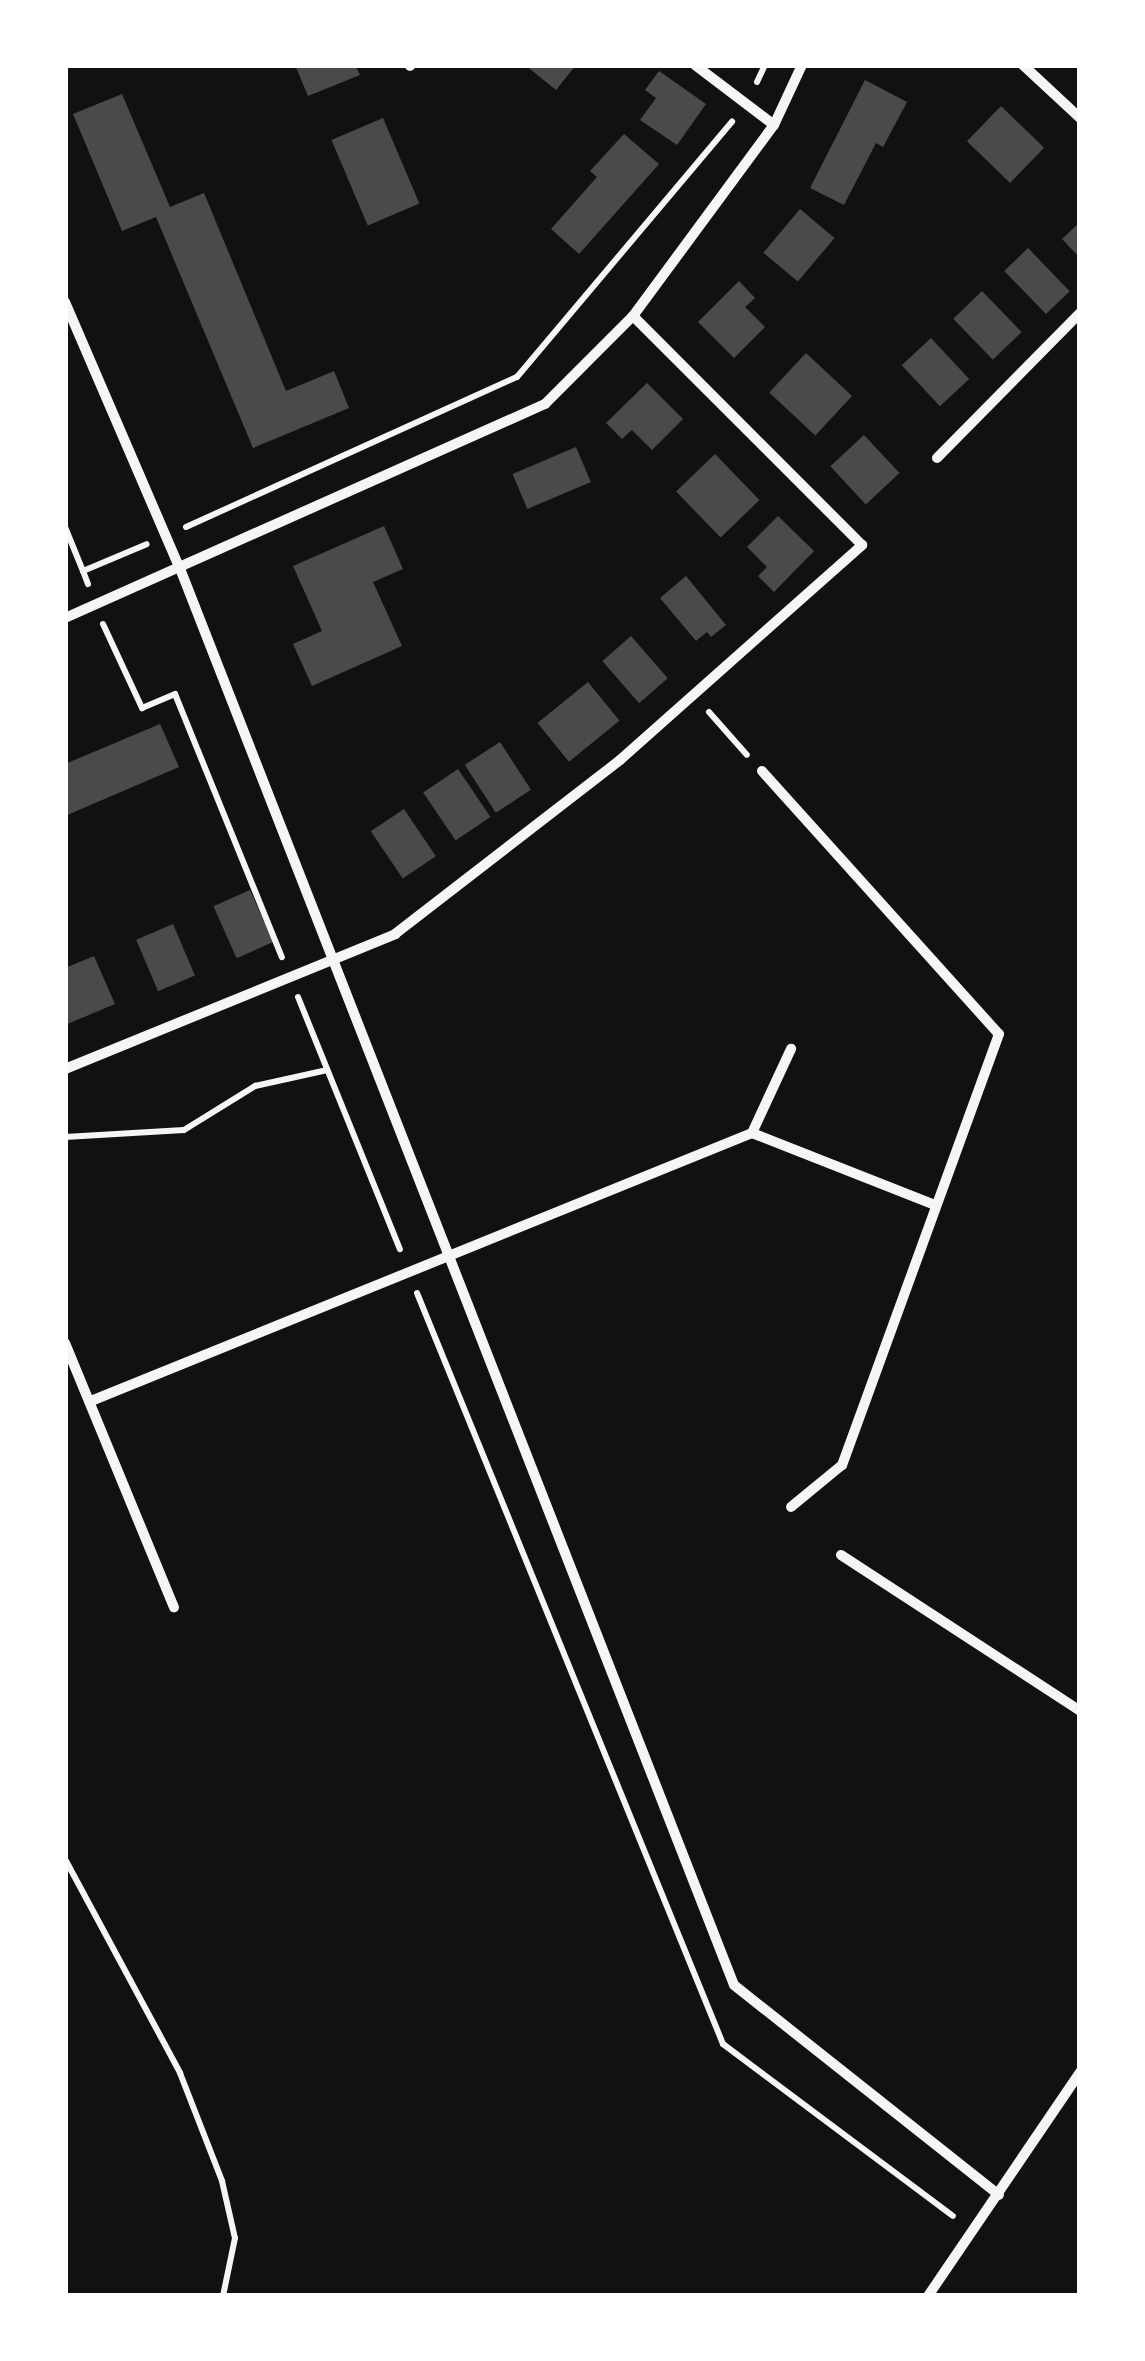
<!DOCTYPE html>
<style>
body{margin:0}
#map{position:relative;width:1145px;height:2361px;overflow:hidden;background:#111;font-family:"Titillium Web",sans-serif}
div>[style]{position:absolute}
.building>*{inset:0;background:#4a4a4a;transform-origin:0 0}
.path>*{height:6px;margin:-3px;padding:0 3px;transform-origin:3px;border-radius:3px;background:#f5f5f5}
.minor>*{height:10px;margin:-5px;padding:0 5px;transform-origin:5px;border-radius:5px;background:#f5f5f5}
span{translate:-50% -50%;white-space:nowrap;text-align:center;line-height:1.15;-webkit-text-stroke:8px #fff;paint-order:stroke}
.frame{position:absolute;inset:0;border:68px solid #fff;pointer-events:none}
</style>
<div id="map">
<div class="building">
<i style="clip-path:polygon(295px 65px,355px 65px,360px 75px,308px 96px)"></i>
<i style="clip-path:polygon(525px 65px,576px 65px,556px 90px)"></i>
<i style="clip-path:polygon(659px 71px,706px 104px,677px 145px,640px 120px,656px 98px,645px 90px)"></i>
<i style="clip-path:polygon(865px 80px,907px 102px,883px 147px,876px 143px,844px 205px,810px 188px)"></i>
<i style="clip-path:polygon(122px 94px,170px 207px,204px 193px,286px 391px,334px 371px,349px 408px,253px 448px,156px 217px,122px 231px,73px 114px)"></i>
<i style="left:1001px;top:106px;width:60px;height:49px;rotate:44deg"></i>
<i style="left:383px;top:118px;width:93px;height:56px;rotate:67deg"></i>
<i style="clip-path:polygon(624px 134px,659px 164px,579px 254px,551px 229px,597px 177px,590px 171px)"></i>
<i style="left:800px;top:209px;width:45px;height:57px;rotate:40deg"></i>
<i style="clip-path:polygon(1080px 222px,1080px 258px,1062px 239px)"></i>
<i style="left:1028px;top:248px;width:60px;height:33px;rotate:46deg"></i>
<i style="clip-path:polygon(739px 281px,755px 298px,745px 307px,765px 327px,734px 358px,698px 322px)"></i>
<i style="left:982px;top:291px;width:57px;height:40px;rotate:46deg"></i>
<i style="left:931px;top:338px;width:56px;height:40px;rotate:47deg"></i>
<i style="left:806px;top:353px;width:63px;height:54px;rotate:43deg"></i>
<i style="clip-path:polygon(647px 383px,683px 419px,652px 450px,632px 430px,622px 439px,606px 423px)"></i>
<i style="left:864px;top:435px;width:52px;height:46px;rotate:47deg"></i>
<i style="left:576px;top:447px;width:38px;height:69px;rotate:67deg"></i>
<i style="left:715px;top:454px;width:64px;height:54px;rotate:46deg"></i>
<i style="clip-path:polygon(778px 516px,814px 551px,774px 592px,758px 576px,767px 567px,747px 547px)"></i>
<i style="clip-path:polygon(384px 526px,403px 569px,373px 582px,402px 646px,312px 686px,293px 644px,322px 631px,293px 566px)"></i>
<i style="clip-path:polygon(686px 576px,726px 625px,711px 637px,707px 632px,696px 641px,660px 598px)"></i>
<i style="left:631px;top:636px;width:56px;height:38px;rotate:49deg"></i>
<i style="left:588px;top:682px;width:50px;height:65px;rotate:51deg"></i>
<i style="clip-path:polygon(160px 724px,179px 767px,65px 816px,65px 764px)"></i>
<i style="left:500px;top:742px;width:57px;height:42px;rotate:57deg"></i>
<i style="left:458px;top:769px;width:58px;height:42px;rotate:56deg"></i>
<i style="left:404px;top:809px;width:57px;height:40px;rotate:56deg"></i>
<i style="left:250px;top:890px;width:57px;height:40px;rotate:66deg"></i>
<i style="left:173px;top:924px;width:56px;height:40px;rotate:67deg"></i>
<i style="clip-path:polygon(94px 956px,115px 1004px,65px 1025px,65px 968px)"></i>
</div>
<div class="path">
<i style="left:757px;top:82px;width:19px;rotate:-65deg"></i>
<i style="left:65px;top:527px;width:48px;rotate:67.8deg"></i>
<i style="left:83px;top:571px;width:69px;rotate:-22.9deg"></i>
<i style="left:186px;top:527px;width:363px;rotate:-24.4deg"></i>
<i style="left:517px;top:377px;width:334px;rotate:-49.9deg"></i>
<i style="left:83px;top:571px;width:14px;rotate:69deg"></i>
<i style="left:103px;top:624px;width:93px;rotate:65.1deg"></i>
<i style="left:142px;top:708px;width:36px;rotate:-23deg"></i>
<i style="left:175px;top:694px;width:284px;rotate:67.9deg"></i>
<i style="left:709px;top:712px;width:57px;rotate:48.5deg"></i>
<i style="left:298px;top:997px;width:272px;rotate:68deg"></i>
<i style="left:65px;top:1137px;width:119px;rotate:-3.4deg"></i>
<i style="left:184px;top:1130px;width:84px;rotate:-31.8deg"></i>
<i style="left:255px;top:1086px;width:74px;rotate:-12.5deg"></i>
<i style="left:417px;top:1293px;width:811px;rotate:67.83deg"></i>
<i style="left:723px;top:2044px;width:287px;rotate:36.8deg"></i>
<i style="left:65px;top:1859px;width:243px;rotate:61.7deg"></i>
<i style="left:180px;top:2073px;width:116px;rotate:68.7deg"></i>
<i style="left:222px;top:2181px;width:58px;rotate:77.2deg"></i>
<i style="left:235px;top:2238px;width:59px;rotate:101.7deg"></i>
</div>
<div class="minor">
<i style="left:695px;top:65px;width:99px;rotate:37.2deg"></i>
<i style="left:1023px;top:65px;width:78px;rotate:42.9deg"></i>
<i style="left:410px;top:66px;width:1px;rotate:-45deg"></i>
<i style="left:65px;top:302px;width:293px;rotate:66.7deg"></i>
<i style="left:181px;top:571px;width:1518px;rotate:68.64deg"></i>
<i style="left:734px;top:1985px;width:338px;rotate:38.4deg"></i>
<i style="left:937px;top:458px;width:204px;rotate:-45.4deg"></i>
<i style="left:65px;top:618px;width:526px;rotate:-24.03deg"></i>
<i style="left:545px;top:404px;width:124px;rotate:-45deg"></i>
<i style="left:633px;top:316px;width:237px;rotate:-53.6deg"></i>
<i style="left:774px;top:125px;width:66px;rotate:-65deg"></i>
<i style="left:762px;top:771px;width:354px;rotate:48deg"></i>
<i style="left:999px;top:1034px;width:459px;rotate:110deg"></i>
<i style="left:842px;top:1465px;width:66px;rotate:140.5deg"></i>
<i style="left:65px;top:1069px;width:357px;rotate:-22.2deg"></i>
<i style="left:395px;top:934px;width:284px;rotate:-37.7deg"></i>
<i style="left:620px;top:760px;width:324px;rotate:-41.6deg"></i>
<i style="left:862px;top:545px;width:324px;rotate:-135deg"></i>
<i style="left:752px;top:1133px;width:93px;rotate:-65.1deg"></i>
<i style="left:65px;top:1343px;width:286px;rotate:67.6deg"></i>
<i style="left:91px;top:1401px;width:713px;rotate:-22.07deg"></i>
<i style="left:752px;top:1133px;width:197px;rotate:21.5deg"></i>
<i style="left:841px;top:1555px;width:285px;rotate:33.1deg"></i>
<i style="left:928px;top:2296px;width:271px;rotate:-55.8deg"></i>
</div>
<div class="frame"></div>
</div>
